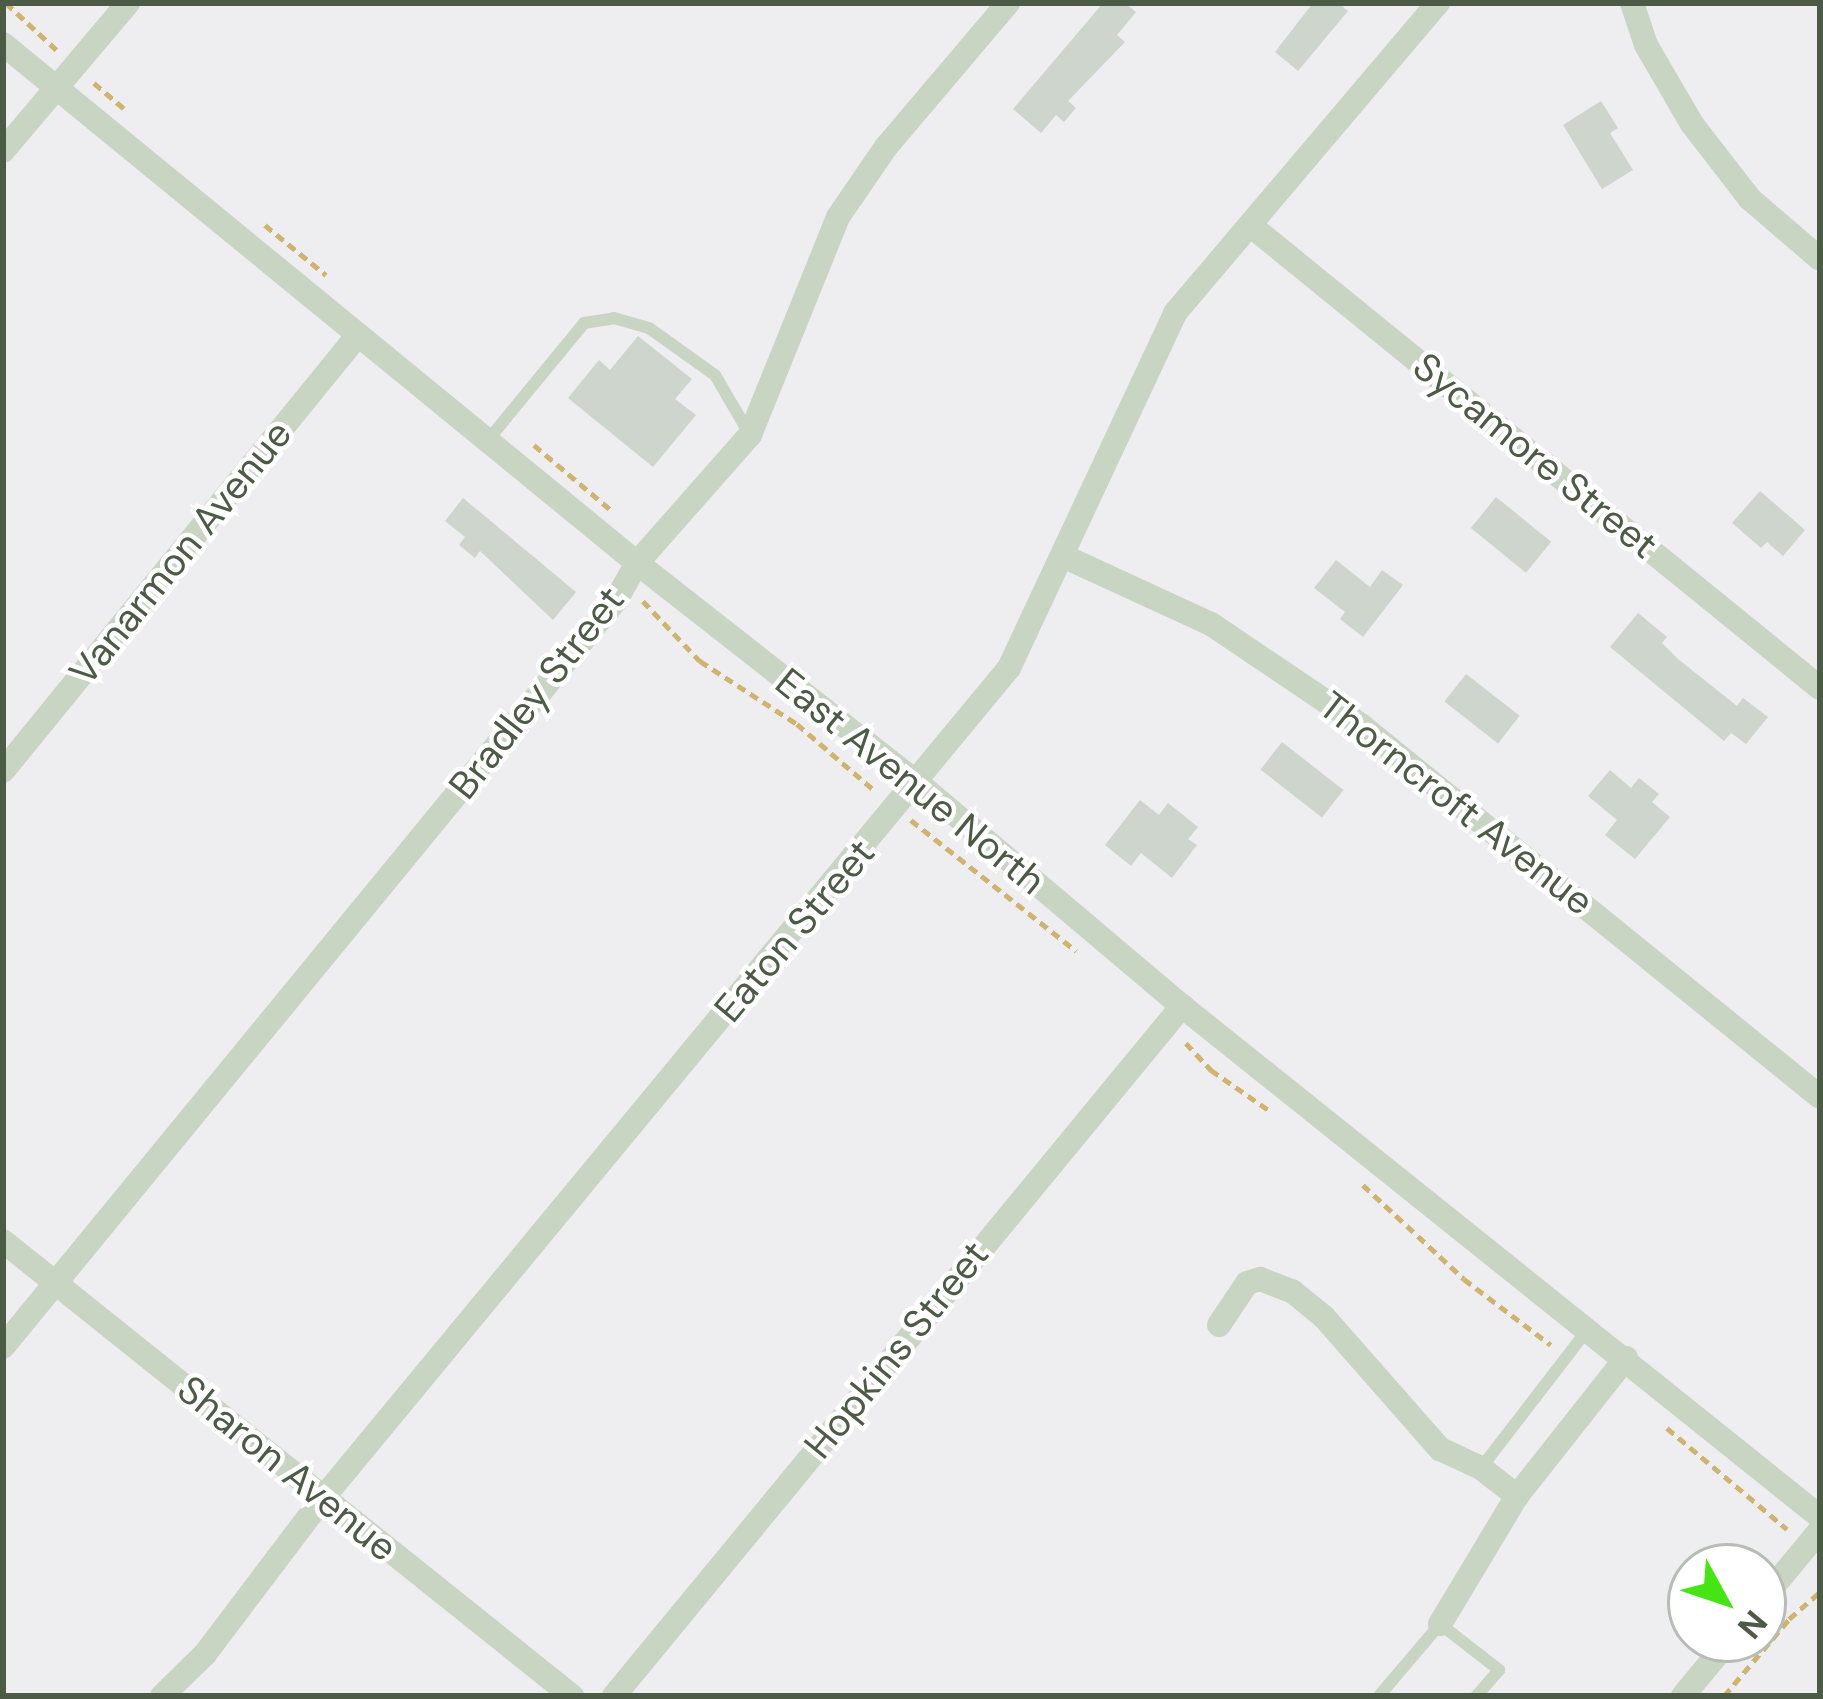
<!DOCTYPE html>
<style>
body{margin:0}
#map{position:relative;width:1823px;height:1699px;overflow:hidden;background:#eeedf0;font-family:"DM Sans",sans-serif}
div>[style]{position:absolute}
.building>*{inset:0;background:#ced5cc;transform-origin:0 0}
.path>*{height:4.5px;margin-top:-2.25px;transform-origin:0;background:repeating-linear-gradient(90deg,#cfb470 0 9px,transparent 0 15px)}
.lane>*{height:12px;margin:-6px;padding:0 6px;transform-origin:6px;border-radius:6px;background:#c9d5c3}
.street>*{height:24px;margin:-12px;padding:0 12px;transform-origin:12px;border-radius:12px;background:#c9d5c3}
span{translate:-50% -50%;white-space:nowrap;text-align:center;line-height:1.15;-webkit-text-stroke:9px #fff;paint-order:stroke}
.street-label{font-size:39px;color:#4c5b45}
.frame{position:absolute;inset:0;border:6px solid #4c5b45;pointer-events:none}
.north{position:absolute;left:1667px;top:1543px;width:120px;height:120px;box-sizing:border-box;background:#fff;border:3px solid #b7bdb5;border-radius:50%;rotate:130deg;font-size:33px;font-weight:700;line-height:48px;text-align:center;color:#4c5b45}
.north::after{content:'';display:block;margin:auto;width:42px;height:54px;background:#44e513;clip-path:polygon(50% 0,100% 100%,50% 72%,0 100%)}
</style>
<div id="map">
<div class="building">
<i style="clip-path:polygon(1103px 3px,1125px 3px,1136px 12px,1117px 35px,1125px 42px,1068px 101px,1076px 108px,1064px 122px,1056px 115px,1041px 133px,1013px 109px)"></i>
<i style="clip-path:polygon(1313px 3px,1338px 3px,1348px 11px,1298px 71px,1275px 52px)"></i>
<i style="clip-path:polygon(1601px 101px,1618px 128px,1610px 133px,1633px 170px,1602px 189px,1563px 125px)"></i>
<i style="clip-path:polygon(638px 336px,692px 379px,675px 399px,696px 415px,653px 467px,568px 398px,599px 360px,610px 370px)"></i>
<i style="clip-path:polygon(1760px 491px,1805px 530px,1783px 556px,1767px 542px,1761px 548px,1732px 523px)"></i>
<i style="left:1496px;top:497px;width:71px;height:40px;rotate:39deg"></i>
<i style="clip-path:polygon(463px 498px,576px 592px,553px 620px,480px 551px,475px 558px,459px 545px,465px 537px,445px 521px)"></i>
<i style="clip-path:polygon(1336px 560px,1370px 587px,1382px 570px,1403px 585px,1363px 637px,1340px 619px,1345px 612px,1314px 588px)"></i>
<i style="clip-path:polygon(1638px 613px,1667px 637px,1662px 643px,1678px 659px,1737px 706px,1743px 698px,1768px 717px,1746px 744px,1731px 733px,1724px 741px,1610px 647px)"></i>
<i style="left:1466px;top:674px;width:68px;height:35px;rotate:38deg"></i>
<i style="left:1282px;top:742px;width:78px;height:35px;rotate:38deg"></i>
<i style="clip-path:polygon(1610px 770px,1631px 788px,1639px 778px,1659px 794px,1652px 802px,1670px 817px,1635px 859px,1605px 835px,1617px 820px,1588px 796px)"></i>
<i style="clip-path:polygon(1140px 800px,1159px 815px,1168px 803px,1198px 827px,1188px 839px,1197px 845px,1172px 878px,1141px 853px,1131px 866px,1105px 845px)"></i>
</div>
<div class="path">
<i style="left:6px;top:3px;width:72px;rotate:42.8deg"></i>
<i style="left:94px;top:83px;width:43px;rotate:40.3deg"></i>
<i style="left:265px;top:225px;width:79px;rotate:39.3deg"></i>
<i style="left:534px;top:445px;width:102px;rotate:40.2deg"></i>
<i style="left:643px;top:601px;width:83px;rotate:46.5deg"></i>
<i style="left:700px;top:661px;width:116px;rotate:33deg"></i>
<i style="left:797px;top:724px;width:101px;rotate:40.6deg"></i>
<i style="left:911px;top:820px;width:211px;rotate:38.4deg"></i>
<i style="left:1186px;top:1043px;width:37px;rotate:47deg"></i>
<i style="left:1211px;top:1070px;width:72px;rotate:34.8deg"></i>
<i style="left:1363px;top:1185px;width:138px;rotate:42.9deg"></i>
<i style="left:1464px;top:1279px;width:109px;rotate:37.2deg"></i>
<i style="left:1667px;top:1428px;width:157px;rotate:40.1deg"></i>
<i style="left:1724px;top:1696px;width:101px;rotate:-49.8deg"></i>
<i style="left:1789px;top:1619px;width:41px;rotate:-41.1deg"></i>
</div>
<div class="lane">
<i style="left:488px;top:440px;width:151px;rotate:-50.6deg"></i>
<i style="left:584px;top:323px;width:30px;rotate:-9deg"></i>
<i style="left:614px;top:318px;width:36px;rotate:16deg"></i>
<i style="left:649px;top:328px;width:81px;rotate:35.5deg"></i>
<i style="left:715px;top:375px;width:69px;rotate:59.7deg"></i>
<i style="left:1481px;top:1468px;width:175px;rotate:-52.4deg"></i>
<i style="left:1379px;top:1696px;width:94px;rotate:-49.7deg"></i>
<i style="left:1440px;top:1624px;width:75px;rotate:37.9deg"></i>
<i style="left:1499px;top:1670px;width:35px;rotate:131deg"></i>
</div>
<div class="street">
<i style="left:1632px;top:3px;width:44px;rotate:71.6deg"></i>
<i style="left:1646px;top:45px;width:91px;rotate:59.8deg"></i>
<i style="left:1692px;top:124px;width:95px;rotate:52.3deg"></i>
<i style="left:1750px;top:199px;width:92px;rotate:40.6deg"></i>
<i style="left:3px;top:44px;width:819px;rotate:39.3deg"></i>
<i style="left:637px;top:563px;width:358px;rotate:38.1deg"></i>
<i style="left:919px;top:784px;width:344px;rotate:40.2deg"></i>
<i style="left:1182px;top:1006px;width:817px;rotate:38.69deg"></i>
<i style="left:3px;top:151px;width:194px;rotate:-49.8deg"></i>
<i style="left:1250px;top:225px;width:734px;rotate:39.09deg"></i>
<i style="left:1063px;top:556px;width:163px;rotate:24.7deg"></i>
<i style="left:1211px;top:624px;width:182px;rotate:34deg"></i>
<i style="left:1362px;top:726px;width:589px;rotate:39.01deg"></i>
<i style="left:3px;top:771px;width:562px;rotate:-50.85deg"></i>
<i style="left:3px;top:1241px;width:729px;rotate:38.65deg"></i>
<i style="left:1219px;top:1325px;width:50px;rotate:-56.3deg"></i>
<i style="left:1247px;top:1283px;width:14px;rotate:-17deg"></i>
<i style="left:1260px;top:1279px;width:34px;rotate:21deg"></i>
<i style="left:1292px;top:1291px;width:41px;rotate:39.1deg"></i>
<i style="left:1324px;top:1317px;width:176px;rotate:48.7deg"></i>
<i style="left:1440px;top:1449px;width:45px;rotate:24.9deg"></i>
<i style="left:1481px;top:1468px;width:46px;rotate:37.9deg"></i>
<i style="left:3px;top:1347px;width:966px;rotate:-50.63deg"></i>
<i style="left:616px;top:600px;width:43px;rotate:-60.4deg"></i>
<i style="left:637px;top:563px;width:171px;rotate:-48.6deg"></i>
<i style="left:750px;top:435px;width:235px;rotate:-68deg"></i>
<i style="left:838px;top:217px;width:85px;rotate:-55.6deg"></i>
<i style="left:886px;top:147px;width:189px;rotate:-49.7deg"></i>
<i style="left:1763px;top:1599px;width:89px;rotate:-50.4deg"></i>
<i style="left:1440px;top:1624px;width:149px;rotate:-59deg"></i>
<i style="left:1517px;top:1496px;width:176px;rotate:-51.7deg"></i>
<i style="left:162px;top:1696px;width:60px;rotate:-44.3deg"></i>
<i style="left:205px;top:1654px;width:196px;rotate:-52.9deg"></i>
<i style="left:323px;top:1498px;width:1077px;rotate:-50.43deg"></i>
<i style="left:1009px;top:668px;width:392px;rotate:-64.9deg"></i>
<i style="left:1175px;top:313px;width:407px;rotate:-49.7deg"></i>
<i style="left:614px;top:1696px;width:894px;rotate:-50.54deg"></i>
<i style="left:1683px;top:1696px;width:74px;rotate:-50.5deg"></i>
</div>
<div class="street-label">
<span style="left:1535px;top:456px;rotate:39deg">Sycamore Street</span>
<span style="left:181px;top:553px;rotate:-51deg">Vanarmon Avenue</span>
<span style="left:537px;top:693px;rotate:-52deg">Bradley Street</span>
<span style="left:910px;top:782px;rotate:39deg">East Avenue North</span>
<span style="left:1456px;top:804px;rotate:38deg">Thorncroft Avenue</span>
<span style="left:795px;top:931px;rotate:-50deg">Eaton Street</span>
<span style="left:897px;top:1350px;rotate:-51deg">Hopkins Street</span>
<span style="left:287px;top:1469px;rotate:39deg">Sharon Avenue</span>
</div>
<div class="frame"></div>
<div class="north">N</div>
</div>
